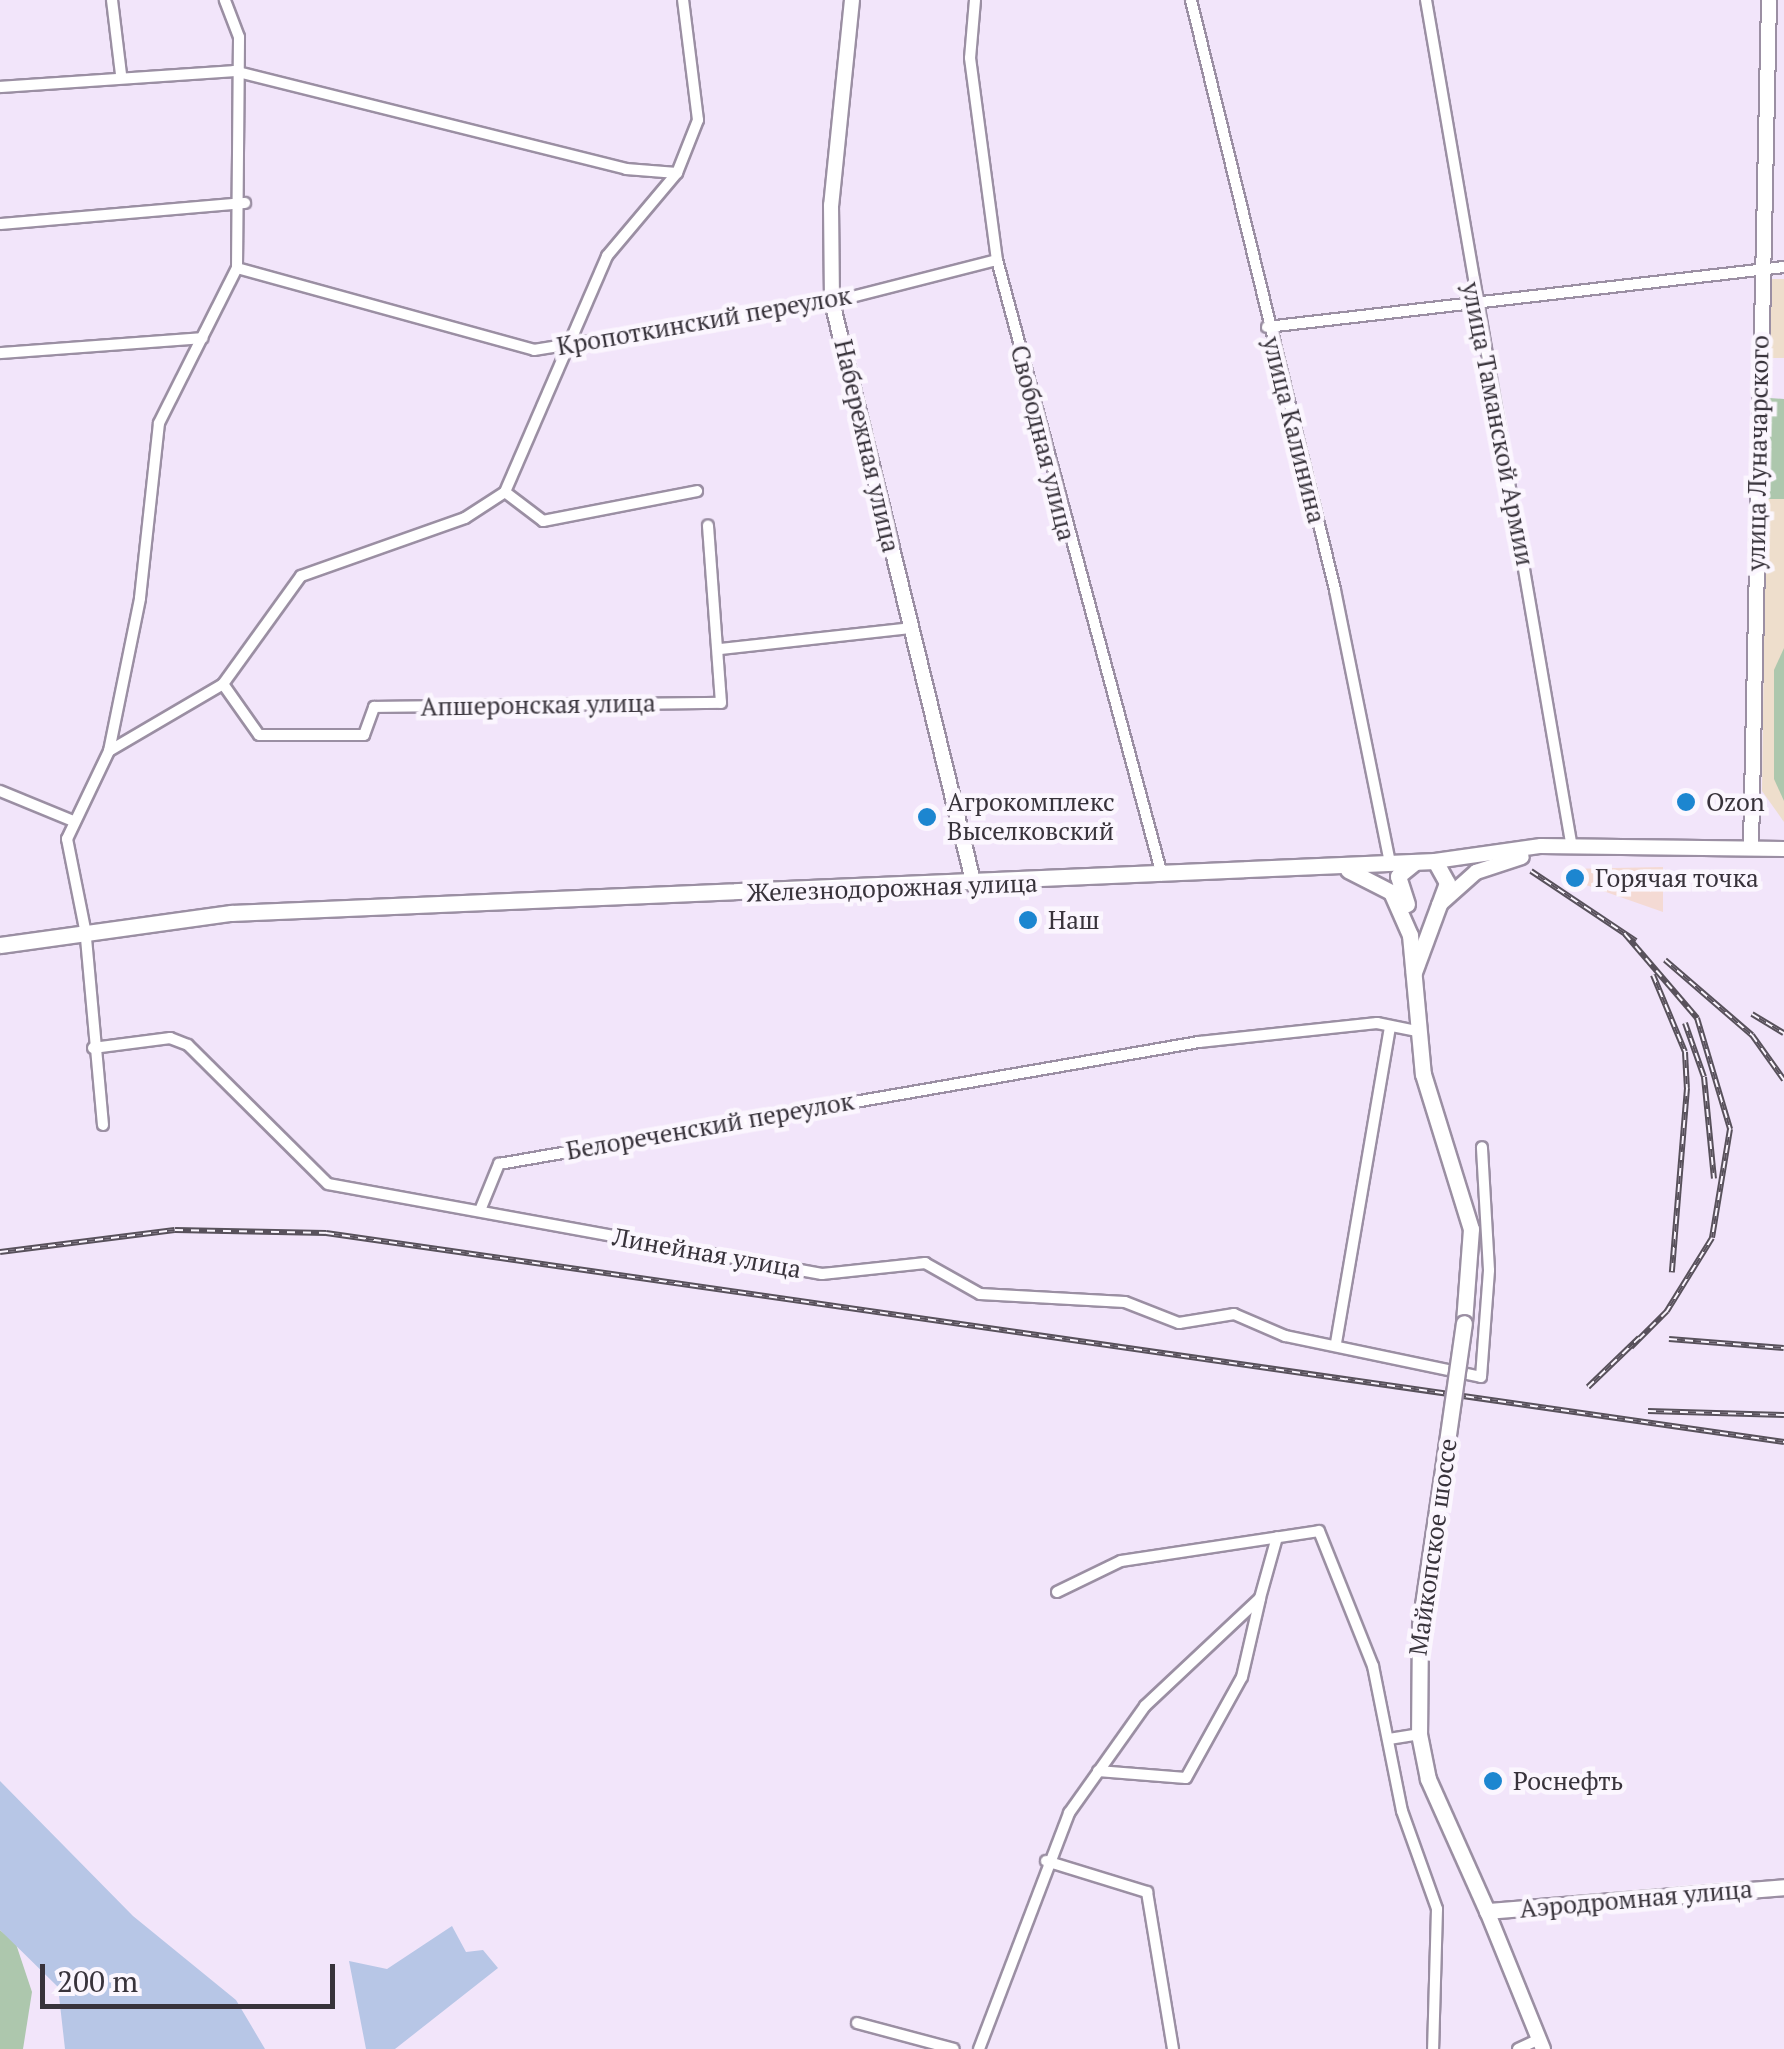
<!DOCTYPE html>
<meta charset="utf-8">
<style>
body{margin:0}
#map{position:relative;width:1784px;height:2049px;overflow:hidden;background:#f2e5fa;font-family:"PT Serif",serif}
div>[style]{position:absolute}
.commercial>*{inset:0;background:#f4dad4}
.education>*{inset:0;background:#eedecc;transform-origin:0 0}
.green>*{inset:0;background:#adc7ad}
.water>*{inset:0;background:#b7c6e6}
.roads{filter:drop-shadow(2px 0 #9b8fa3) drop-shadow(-2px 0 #9b8fa3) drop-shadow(0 2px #9b8fa3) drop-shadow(0 -2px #9b8fa3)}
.street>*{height:10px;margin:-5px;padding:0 5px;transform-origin:5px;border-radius:5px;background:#fff}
.secondary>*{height:14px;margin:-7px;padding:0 7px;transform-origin:7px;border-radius:7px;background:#fff}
.primary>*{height:15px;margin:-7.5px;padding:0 7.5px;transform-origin:7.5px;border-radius:7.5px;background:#fff}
.rail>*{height:6px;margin-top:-3px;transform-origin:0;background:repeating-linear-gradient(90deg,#fbf6fe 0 8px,#58515b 0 16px);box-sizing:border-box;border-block:2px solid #58515b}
.bridges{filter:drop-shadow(2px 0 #9b8fa3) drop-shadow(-2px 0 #9b8fa3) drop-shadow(0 2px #9b8fa3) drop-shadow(0 -2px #9b8fa3)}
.primary-bridge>*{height:15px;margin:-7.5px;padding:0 7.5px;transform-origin:7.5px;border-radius:7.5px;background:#fff}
.dots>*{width:28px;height:28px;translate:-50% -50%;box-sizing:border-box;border:5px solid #fbf6fe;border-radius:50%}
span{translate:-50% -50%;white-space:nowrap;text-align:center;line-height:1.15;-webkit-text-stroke:9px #fbf6fe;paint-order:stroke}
.street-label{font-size:25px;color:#38333b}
.poi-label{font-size:25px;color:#38333b}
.left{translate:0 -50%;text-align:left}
.scale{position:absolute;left:40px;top:1964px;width:295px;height:45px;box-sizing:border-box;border:5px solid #38333b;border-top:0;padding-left:12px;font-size:30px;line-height:35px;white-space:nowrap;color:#38333b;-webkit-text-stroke:8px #fbf6fe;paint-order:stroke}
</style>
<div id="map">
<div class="commercial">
<i style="clip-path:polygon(1663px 867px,1663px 912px,1566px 878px,1567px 869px)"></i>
</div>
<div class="education">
<i style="left:1770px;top:279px;width:14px;height:79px"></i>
<i style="clip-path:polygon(1766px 499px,1784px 499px,1784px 822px,1762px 791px)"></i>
</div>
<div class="green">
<i style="clip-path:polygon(1769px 398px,1784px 399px,1784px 499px,1766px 499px)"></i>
<i style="clip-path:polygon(1784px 648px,1784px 801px,1774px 779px,1774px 670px)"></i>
<i style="clip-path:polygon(0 1930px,16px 1944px,32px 1992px,23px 2049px,0 2049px)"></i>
</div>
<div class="water">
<i style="clip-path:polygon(0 1781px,133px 1916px,236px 2000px,265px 2049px,65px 2049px,58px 1987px,0 1930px)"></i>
<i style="clip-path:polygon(452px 1926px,466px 1952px,483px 1950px,498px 1968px,395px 2049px,366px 2049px,349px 1961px,387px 1969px)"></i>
</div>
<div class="roads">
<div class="street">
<i style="left:112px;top:0;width:75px;rotate:83.1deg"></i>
<i style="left:975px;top:0;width:58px;rotate:94.9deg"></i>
<i style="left:970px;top:58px;width:204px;rotate:82.4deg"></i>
<i style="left:997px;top:260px;width:637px;rotate:74.98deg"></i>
<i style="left:1191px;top:0;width:607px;rotate:76.28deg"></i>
<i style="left:1335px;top:590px;width:278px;rotate:78.6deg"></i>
<i style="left:1426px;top:0;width:860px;rotate:80.23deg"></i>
<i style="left:0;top:87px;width:235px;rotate:-3.9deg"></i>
<i style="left:234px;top:71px;width:404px;rotate:14deg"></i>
<i style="left:626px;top:169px;width:51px;rotate:4.5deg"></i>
<i style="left:0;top:224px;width:246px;rotate:-4.9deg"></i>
<i style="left:237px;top:268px;width:308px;rotate:15.4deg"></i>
<i style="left:534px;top:350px;width:302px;rotate:-9.2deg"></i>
<i style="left:832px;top:302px;width:170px;rotate:-14.3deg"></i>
<i style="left:1267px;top:327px;width:520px;rotate:-6.62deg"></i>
<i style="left:0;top:353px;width:203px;rotate:-4.2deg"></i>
<i style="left:505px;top:492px;width:48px;rotate:37.3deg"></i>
<i style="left:543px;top:521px;width:157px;rotate:-11deg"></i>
<i style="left:721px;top:649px;width:190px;rotate:-6.3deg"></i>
<i style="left:223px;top:684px;width:62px;rotate:54.8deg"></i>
<i style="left:259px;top:735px;width:105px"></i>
<i style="left:364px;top:735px;width:30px;rotate:-70deg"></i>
<i style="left:374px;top:707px;width:347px;rotate:-0.7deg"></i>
<i style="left:721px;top:703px;width:178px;rotate:-94.2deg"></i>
<i style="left:109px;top:751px;width:132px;rotate:-30.4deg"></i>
<i style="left:223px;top:684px;width:133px;rotate:-54.2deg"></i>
<i style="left:301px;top:576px;width:174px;rotate:-19.5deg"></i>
<i style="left:465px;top:518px;width:48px;rotate:-33deg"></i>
<i style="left:505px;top:492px;width:257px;rotate:-66.6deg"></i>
<i style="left:607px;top:256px;width:109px;rotate:-49.9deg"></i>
<i style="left:677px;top:173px;width:57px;rotate:-68.4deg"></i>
<i style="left:698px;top:120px;width:121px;rotate:-97.1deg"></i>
<i style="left:0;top:791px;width:79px;rotate:22.3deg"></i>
<i style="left:93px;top:1048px;width:78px;rotate:-7.4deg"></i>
<i style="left:170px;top:1038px;width:19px;rotate:21deg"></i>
<i style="left:188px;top:1045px;width:197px;rotate:44.8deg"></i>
<i style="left:328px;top:1184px;width:502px;rotate:10.33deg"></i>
<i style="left:822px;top:1274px;width:104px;rotate:-6.1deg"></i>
<i style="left:925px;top:1263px;width:63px;rotate:29.4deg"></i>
<i style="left:980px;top:1294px;width:145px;rotate:3.2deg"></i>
<i style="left:1125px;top:1302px;width:58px;rotate:21.3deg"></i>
<i style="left:1179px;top:1323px;width:56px;rotate:-9.3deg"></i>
<i style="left:1234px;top:1314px;width:56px;rotate:23.3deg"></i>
<i style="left:1285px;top:1336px;width:200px;rotate:11.8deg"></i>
<i style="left:1481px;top:1377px;width:107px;rotate:-85.7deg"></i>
<i style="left:1489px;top:1270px;width:123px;rotate:-93.3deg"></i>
<i style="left:103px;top:1125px;width:197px;rotate:-95.2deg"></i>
<i style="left:85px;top:929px;width:92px;rotate:-101.3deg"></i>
<i style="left:67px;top:839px;width:98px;rotate:-64.5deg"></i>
<i style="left:109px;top:751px;width:156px;rotate:-78.5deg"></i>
<i style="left:140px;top:598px;width:176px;rotate:-83.8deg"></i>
<i style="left:159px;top:423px;width:174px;rotate:-63.3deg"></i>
<i style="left:237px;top:268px;width:231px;rotate:-89.5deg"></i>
<i style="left:239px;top:37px;width:40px;rotate:-111deg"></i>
<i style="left:481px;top:1208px;width:48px;rotate:-67.8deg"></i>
<i style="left:499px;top:1164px;width:711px;rotate:-9.89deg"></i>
<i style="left:1199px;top:1042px;width:179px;rotate:-6.1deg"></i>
<i style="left:1377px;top:1023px;width:41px;rotate:11.3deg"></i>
<i style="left:1336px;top:1343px;width:321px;rotate:-80.3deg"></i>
<i style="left:1057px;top:1592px;width:71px;rotate:-25.8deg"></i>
<i style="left:1121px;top:1561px;width:200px;rotate:-8.6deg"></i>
<i style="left:1319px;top:1531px;width:145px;rotate:68.2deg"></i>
<i style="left:1373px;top:1666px;width:148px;rotate:78.7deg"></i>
<i style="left:1402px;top:1811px;width:104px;rotate:70.3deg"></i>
<i style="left:1437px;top:1909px;width:140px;rotate:91.6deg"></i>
<i style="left:1389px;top:1739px;width:30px;rotate:-9deg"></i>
<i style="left:1098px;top:1771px;width:88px;rotate:4.5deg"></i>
<i style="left:1186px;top:1778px;width:115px;rotate:-61deg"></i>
<i style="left:1242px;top:1677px;width:80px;rotate:-77deg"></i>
<i style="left:1046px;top:1861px;width:106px;rotate:17.1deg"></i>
<i style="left:1147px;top:1892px;width:159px;rotate:80.6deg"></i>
<i style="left:857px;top:2023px;width:100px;rotate:15deg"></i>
<i style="left:979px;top:2049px;width:253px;rotate:-69.1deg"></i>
<i style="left:1069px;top:1813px;width:131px;rotate:-54.6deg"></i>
<i style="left:1145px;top:1706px;width:158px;rotate:-43.2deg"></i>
<i style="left:1260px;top:1598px;width:63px;rotate:-74.4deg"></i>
<i style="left:1518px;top:2049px;width:23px;rotate:-25deg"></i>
</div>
<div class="secondary">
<i style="left:852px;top:0;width:206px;rotate:95.8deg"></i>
<i style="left:831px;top:205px;width:97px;rotate:89.4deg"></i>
<i style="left:832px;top:302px;width:600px;rotate:76.31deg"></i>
<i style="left:1751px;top:846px;width:846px;rotate:-88.78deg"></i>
<i style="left:1435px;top:861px;width:107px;rotate:-8.1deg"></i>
<i style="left:1541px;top:846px;width:243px;rotate:0.7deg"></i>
<i style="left:1439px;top:905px;width:50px;rotate:-41.7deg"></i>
<i style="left:1476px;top:872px;width:48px;rotate:-18.1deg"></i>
<i style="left:1487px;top:1911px;width:149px;rotate:67.9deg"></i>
</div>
<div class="primary">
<i style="left:1348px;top:870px;width:48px;rotate:27.1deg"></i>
<i style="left:1391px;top:892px;width:47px;rotate:66.2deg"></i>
<i style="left:1410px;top:935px;width:140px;rotate:84.7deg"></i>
<i style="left:1423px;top:1074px;width:162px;rotate:72.8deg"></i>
<i style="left:1471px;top:1229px;width:94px;rotate:94.3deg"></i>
<i style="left:1407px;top:904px;width:29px;rotate:-108deg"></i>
<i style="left:1398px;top:876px;width:21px;rotate:-39deg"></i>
<i style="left:0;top:945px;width:233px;rotate:-7.9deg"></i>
<i style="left:231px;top:913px;width:1205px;rotate:-2.47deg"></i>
<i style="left:1435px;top:861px;width:25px;rotate:61deg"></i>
<i style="left:1447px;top:883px;width:95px;rotate:110.3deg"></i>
<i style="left:1446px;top:1449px;width:179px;rotate:98.4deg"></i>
<i style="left:1420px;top:1626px;width:108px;rotate:90.5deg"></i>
<i style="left:1419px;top:1734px;width:46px;rotate:78.7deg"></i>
<i style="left:1428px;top:1779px;width:145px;rotate:65.9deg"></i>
<i style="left:1487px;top:1911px;width:298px;rotate:-4.6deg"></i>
</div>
</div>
<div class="rail">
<i style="left:1531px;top:871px;width:126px;rotate:33.7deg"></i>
<i style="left:1625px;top:934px;width:111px;rotate:49.4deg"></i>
<i style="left:1697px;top:1018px;width:116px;rotate:73.4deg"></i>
<i style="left:1730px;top:1129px;width:110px;rotate:99.4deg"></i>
<i style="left:1712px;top:1238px;width:86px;rotate:121.7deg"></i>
<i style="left:1667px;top:1311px;width:51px;rotate:135deg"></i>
<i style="left:1665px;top:960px;width:115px;rotate:40.8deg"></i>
<i style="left:1752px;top:1035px;width:55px;rotate:54.6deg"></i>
<i style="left:1653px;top:975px;width:83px;rotate:67.4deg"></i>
<i style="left:1685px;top:1052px;width:36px;rotate:87deg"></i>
<i style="left:1687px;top:1088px;width:185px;rotate:94.7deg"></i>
<i style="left:1752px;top:1014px;width:37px;rotate:31deg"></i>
<i style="left:1685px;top:1023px;width:57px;rotate:70.6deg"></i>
<i style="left:1704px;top:1077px;width:102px;rotate:84.4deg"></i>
<i style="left:0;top:1252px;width:176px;rotate:-7.2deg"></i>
<i style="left:175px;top:1230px;width:151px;rotate:1.1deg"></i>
<i style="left:326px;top:1233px;width:1473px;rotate:8.16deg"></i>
<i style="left:1669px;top:1339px;width:115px;rotate:4.5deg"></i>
<i style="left:1588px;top:1387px;width:71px;rotate:-43.9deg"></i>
<i style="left:1648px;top:1411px;width:136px;rotate:1.7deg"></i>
</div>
<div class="bridges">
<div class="primary-bridge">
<i style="left:1446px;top:1449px;width:127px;rotate:-81.9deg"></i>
</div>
</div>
<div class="dots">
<i style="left:1686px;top:802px;background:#1c86d0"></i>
<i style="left:927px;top:817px;background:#1c86d0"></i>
<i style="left:1575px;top:878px;background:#1c86d0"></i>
<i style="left:1028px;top:920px;background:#1c86d0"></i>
<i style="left:1493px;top:1781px;background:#1c86d0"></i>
</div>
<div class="street-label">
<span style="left:704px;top:321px;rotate:-10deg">Кропоткинский переулок</span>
<span style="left:1498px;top:424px;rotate:79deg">улица Таманской Армии</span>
<span style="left:1294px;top:430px;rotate:76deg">улица Калинина</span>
<span style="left:1043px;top:443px;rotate:76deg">Свободная улица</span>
<span style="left:867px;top:446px;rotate:77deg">Набережная улица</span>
<span style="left:1758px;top:453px;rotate:-89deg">улица Луначарского</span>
<span style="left:538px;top:705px;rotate:-1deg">Апшеронская улица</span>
<span style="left:892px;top:888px;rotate:-2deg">Железнодорожная улица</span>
<span style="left:710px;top:1126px;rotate:-10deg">Белореченский переулок</span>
<span style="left:707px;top:1253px;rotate:10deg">Линейная улица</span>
<span style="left:1433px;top:1547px;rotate:-82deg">Майкопское шоссе</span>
<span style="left:1636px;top:1899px;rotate:-5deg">Аэродромная улица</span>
</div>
<div class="poi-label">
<span class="left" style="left:1706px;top:802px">Ozon</span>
<span class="left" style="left:947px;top:817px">Агрокомплекс<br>Выселковский</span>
<span class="left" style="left:1595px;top:878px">Горячая точка</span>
<span class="left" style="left:1048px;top:920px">Наш</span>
<span class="left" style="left:1513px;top:1781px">Роснефть</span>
</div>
<div class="scale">200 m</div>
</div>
